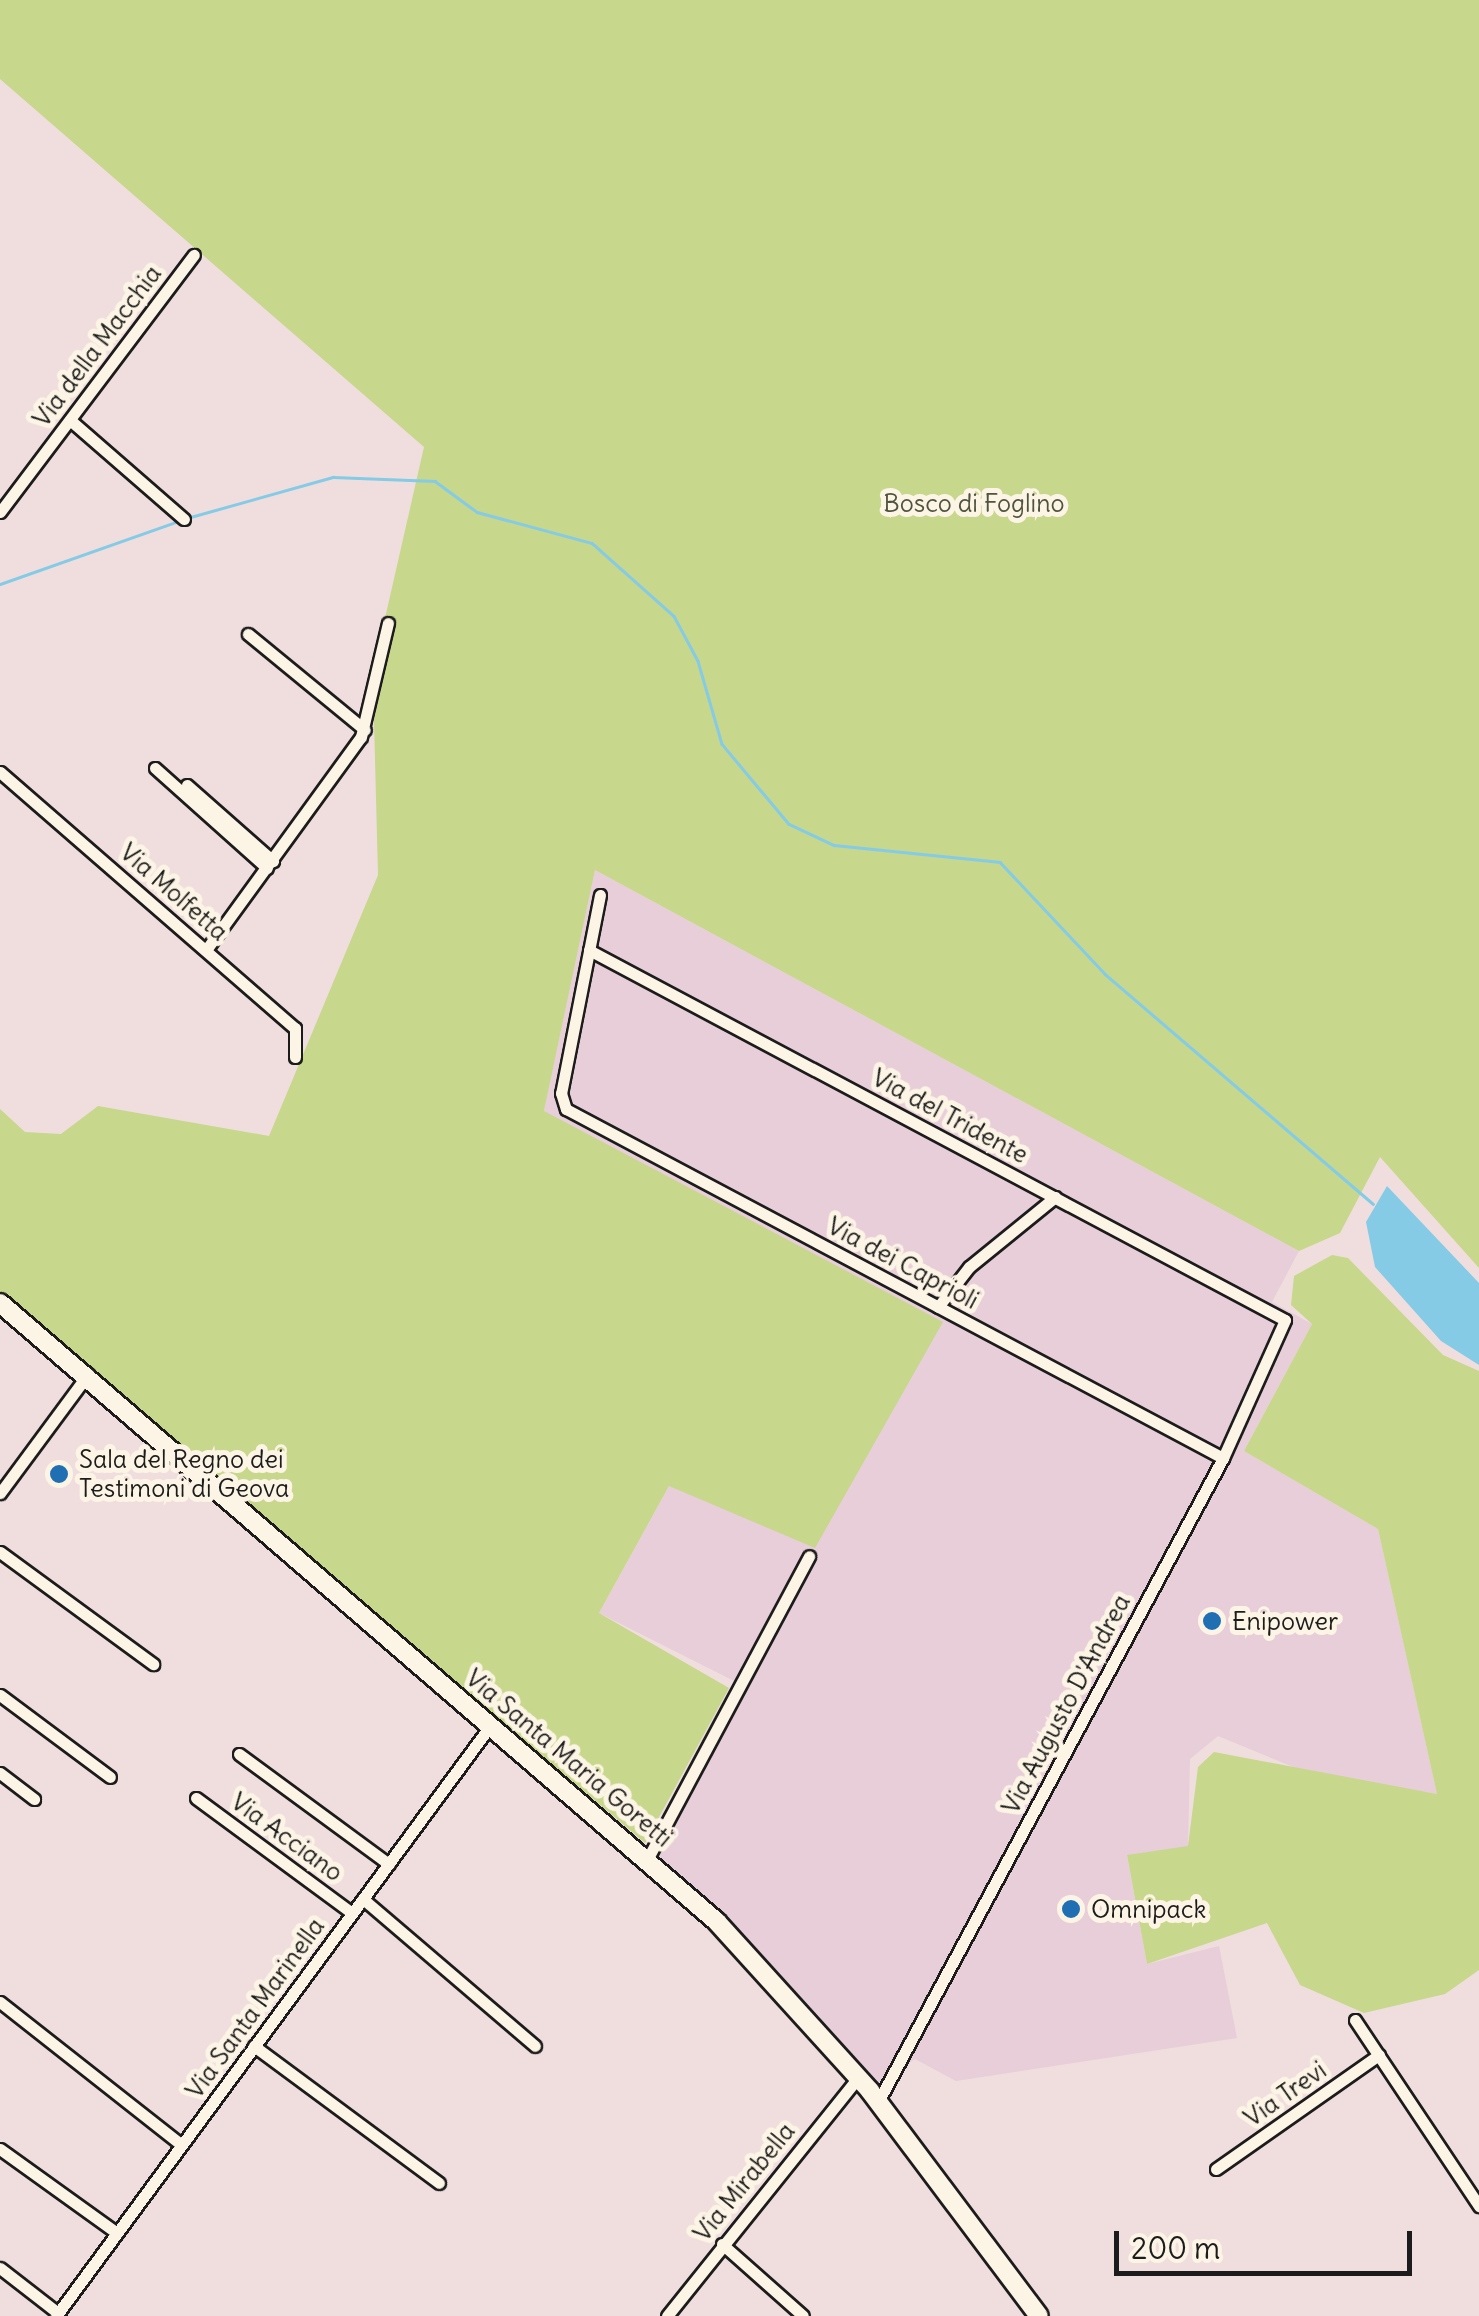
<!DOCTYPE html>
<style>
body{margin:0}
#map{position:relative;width:1479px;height:2316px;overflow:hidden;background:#f0dede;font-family:Delius,sans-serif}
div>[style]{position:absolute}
.built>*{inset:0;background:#e7ced9}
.green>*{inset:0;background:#c7d78c}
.water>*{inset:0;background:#85cbe6}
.stream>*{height:2.5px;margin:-1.25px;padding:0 1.25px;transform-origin:1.25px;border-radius:1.25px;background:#85cbe6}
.roads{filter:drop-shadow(2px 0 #1c1c1c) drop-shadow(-2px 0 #1c1c1c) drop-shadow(0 2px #1c1c1c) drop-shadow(0 -2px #1c1c1c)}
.street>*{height:11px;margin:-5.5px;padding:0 5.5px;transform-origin:5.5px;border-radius:5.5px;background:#fcf5e5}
.secondary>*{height:18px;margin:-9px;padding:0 9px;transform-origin:9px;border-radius:9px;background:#fcf5e5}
.dots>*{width:28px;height:28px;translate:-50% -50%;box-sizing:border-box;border:5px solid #fcf5e5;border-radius:50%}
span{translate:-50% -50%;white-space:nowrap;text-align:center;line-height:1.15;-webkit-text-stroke:10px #fcf5e5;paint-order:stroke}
.street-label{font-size:25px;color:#1c1c1c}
.park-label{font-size:25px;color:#4f543e}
.poi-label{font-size:25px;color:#1c1c1c}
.left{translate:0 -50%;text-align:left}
.scale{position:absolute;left:1114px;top:2231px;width:298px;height:45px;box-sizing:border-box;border:5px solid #1c1c1c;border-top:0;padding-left:12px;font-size:30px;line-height:35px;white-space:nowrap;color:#1c1c1c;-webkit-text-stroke:8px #fcf5e5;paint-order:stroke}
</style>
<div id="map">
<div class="built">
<i style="clip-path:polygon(595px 870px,1299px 1251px,1272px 1302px,1312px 1324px,1244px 1451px,1378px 1529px,1437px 1794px,1303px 1771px,1218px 1736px,1190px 1759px,1188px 1847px,1127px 1856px,1147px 1964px,1219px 1946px,1237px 2038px,956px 2081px,915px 2059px,873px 2086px,763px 1956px,659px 1857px,748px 1688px,599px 1613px,669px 1486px,544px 1111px)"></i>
</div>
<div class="green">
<i style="clip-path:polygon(0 0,1479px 0,1479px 1268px,1380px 1157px,1340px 1233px,1299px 1251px,595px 870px,544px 1111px,943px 1322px,815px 1548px,669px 1486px,599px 1613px,729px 1688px,645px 1843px,0 1296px,0 1109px,25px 1132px,61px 1134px,98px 1106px,269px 1136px,378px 875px,374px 721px,365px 706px,424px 447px,0 79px)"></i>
<i style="clip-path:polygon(1332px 1255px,1348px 1258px,1443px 1355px,1479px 1371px,1479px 1970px,1445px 1994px,1364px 2013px,1300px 1985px,1267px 1923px,1147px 1964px,1127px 1855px,1188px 1846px,1198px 1767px,1214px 1752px,1437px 1794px,1378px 1529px,1244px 1451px,1312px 1324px,1291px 1305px,1294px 1276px)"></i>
</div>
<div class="water">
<i style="clip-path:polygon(1387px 1186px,1479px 1283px,1479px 1365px,1441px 1341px,1375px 1267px,1366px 1222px)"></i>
</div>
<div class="stream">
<i style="left:187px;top:518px;width:152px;rotate:-15.7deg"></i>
<i style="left:333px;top:477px;width:102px;rotate:2.2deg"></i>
<i style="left:435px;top:481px;width:52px;rotate:36.4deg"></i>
<i style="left:477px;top:512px;width:119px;rotate:15.1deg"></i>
<i style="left:592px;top:543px;width:110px;rotate:41.7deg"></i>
<i style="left:674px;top:616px;width:51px;rotate:61.9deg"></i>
<i style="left:698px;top:661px;width:86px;rotate:73.9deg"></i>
<i style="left:722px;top:744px;width:104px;rotate:50.1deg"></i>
<i style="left:789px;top:824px;width:50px;rotate:25deg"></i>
<i style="left:834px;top:845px;width:167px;rotate:5.8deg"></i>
<i style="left:1000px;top:862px;width:154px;rotate:46.8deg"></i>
<i style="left:1105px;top:974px;width:353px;rotate:40.6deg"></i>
<i style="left:0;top:584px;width:190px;rotate:-19.4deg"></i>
</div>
<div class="roads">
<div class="street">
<i style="left:70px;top:420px;width:151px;rotate:41deg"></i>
<i style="left:0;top:512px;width:322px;rotate:-53deg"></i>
<i style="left:248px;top:634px;width:151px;rotate:39.4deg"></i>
<i style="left:155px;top:768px;width:150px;rotate:41.8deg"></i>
<i style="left:0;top:772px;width:391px;rotate:41deg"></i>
<i style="left:295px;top:1028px;width:29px;rotate:90deg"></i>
<i style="left:187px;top:785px;width:115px;rotate:41.5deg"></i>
<i style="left:600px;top:895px;width:202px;rotate:101.1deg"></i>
<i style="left:561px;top:1093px;width:17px;rotate:73deg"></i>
<i style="left:566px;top:1109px;width:744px;rotate:27.98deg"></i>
<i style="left:206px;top:950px;width:263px;rotate:-54deg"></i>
<i style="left:361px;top:737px;width:117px;rotate:-76.7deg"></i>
<i style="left:589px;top:950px;width:788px;rotate:28deg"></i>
<i style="left:1285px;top:1320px;width:151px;rotate:114.2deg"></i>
<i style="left:1223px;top:1458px;width:731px;rotate:118.18deg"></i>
<i style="left:938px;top:1307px;width:51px;rotate:-52.2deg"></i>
<i style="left:969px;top:1267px;width:111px;rotate:-39.1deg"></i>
<i style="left:0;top:1493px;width:148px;rotate:-53.5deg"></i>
<i style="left:0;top:1552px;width:190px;rotate:36.2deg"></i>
<i style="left:0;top:1695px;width:137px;rotate:36.7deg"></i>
<i style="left:239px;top:1754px;width:186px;rotate:36.3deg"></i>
<i style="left:0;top:1773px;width:43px;rotate:37.4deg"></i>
<i style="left:196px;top:1798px;width:194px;rotate:36.4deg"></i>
<i style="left:648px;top:1858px;width:342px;rotate:-61.9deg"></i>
<i style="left:363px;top:1899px;width:226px;rotate:40.5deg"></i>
<i style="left:0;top:2002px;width:231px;rotate:38.2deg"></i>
<i style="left:1355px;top:2020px;width:224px;rotate:56.3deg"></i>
<i style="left:254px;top:2046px;width:230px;rotate:36.5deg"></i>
<i style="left:0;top:2149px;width:144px;rotate:35.7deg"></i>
<i style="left:1216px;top:2169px;width:199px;rotate:-35deg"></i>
<i style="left:722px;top:2244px;width:108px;rotate:41.6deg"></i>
<i style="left:0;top:2268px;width:73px;rotate:37.8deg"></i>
<i style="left:56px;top:2316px;width:732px;rotate:-53.66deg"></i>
<i style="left:667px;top:2316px;width:305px;rotate:-51.3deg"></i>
</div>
<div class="secondary">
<i style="left:0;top:1303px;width:947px;rotate:40.8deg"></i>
<i style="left:717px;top:1922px;width:228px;rotate:47.8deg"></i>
<i style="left:870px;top:2091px;width:281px;rotate:53.1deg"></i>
</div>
</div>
<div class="dots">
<i style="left:59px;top:1474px;background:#1f6fb2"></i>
<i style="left:1212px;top:1621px;background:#1f6fb2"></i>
<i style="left:1071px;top:1909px;background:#1f6fb2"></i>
</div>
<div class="street-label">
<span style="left:97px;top:346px;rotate:-53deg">Via della Macchia</span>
<span style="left:174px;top:892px;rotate:41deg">Via Molfetta</span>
<span style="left:950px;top:1116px;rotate:28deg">Via del Tridente</span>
<span style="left:903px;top:1263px;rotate:28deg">Via dei Caprioli</span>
<span style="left:1066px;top:1704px;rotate:-62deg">Via Augusto D'Andrea</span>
<span style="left:569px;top:1758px;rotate:40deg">Via Santa Maria Goretti</span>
<span style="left:287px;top:1837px;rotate:36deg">Via Acciano</span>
<span style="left:255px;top:2008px;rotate:-54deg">Via Santa Marinella</span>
<span style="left:1285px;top:2094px;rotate:-35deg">Via Trevi</span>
<span style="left:744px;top:2182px;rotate:-51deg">Via Mirabella</span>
</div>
<div class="park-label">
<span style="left:974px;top:503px">Bosco di Foglino</span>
</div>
<div class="poi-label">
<span class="left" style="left:79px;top:1474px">Sala del Regno dei<br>Testimoni di Geova</span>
<span class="left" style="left:1232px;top:1621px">Enipower</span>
<span class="left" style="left:1091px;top:1909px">Omnipack</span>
</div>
<div class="scale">200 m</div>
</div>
